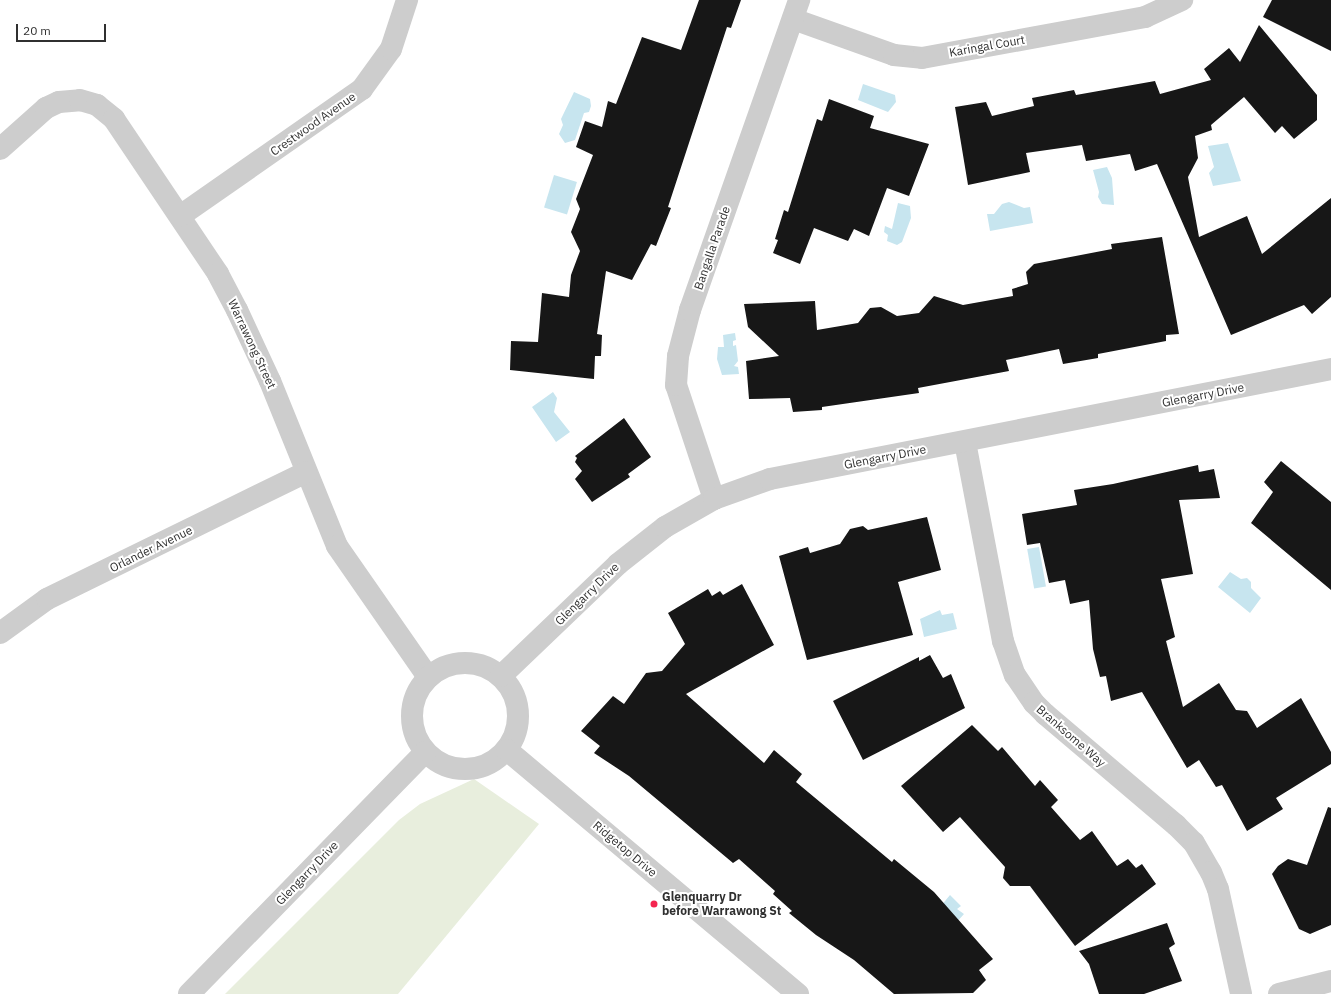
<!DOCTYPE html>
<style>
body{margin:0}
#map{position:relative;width:1331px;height:994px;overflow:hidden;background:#fff;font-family:"IBM Plex Sans",sans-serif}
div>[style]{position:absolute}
.green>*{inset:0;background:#e8eedd}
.water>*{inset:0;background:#c7e5ef;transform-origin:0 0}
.building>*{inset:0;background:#171717}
.minor>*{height:22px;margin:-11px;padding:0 11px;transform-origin:11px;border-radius:11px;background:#cdcdcd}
.tertiary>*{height:22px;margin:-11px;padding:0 11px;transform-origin:11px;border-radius:11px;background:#cdcdcd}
.tertiary>.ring{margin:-11px;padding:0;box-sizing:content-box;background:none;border:22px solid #cdcdcd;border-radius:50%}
.dots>*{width:11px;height:11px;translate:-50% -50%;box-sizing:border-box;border:2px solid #fff;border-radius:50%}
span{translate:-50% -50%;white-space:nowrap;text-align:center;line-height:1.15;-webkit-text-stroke:4px #fff;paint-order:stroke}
.street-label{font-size:12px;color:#303030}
.poi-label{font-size:12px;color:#303030;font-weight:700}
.left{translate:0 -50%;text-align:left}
.scale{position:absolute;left:16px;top:24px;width:90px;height:18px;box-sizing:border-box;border:2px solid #303030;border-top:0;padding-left:5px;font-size:12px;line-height:14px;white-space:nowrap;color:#303030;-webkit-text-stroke:3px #fff;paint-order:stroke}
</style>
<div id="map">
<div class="green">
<i style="clip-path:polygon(474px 779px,539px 824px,398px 994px,225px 994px,399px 820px,420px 804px)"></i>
</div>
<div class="water">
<i style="clip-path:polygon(863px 84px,895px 95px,896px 102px,888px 112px,858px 100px)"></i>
<i style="clip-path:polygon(574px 92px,590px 99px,591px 106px,589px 112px,584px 113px,575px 140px,565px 143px,559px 134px,563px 125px,561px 119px)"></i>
<i style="clip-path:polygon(1228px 143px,1241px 181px,1213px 186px,1209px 173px,1214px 167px,1208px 146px)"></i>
<i style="clip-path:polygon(1107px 167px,1112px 178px,1114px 205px,1102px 204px,1098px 197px,1099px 192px,1093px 170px)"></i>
<i style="left:554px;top:175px;width:24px;height:34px;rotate:17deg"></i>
<i style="clip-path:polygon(1009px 202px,1024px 208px,1030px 207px,1033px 223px,990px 231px,987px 214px,994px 214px,1002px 204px)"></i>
<i style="clip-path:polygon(898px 203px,910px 206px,911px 218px,902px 242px,897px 245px,887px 241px,888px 235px,884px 232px,885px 226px,892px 229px)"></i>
<i style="clip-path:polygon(735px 333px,736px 340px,733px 341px,733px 346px,736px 345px,738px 361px,734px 366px,738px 367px,739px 374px,722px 375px,717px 359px,718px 347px,724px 347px,723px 335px)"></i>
<i style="clip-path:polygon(553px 392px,557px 398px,554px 412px,570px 432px,556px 442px,532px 407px)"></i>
<i style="left:1039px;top:547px;width:40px;height:12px;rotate:80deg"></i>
<i style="clip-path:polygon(1230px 572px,1241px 579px,1247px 578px,1251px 582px,1251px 588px,1261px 598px,1250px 613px,1218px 587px)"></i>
<i style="clip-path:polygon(940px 610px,942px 615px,953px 613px,957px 629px,924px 637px,920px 619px)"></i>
<i style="clip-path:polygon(950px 895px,961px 906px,957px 909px,964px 914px,939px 942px,931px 918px)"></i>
</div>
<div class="building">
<i style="clip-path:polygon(699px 0,741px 0,731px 28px,727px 27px,668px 207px,671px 208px,656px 246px,651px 244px,632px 280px,606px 271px,597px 334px,602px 335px,601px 356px,595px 356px,594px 379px,510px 370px,511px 341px,538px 342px,542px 293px,569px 297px,571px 275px,580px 251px,571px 232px,580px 209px,576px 199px,593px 155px,576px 147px,585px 121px,602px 127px,608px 101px,616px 104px,642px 37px,681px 50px)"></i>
<i style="clip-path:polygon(1272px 0,1331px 0,1331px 51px,1263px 17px)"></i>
<i style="clip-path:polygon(1259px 25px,1317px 95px,1317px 120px,1294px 139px,1282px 126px,1275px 133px,1244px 97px,1211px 125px,1212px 130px,1195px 136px,1198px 158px,1188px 177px,1199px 237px,1247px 216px,1262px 254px,1331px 198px,1331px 297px,1312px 314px,1304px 305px,1231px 335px,1190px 240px,1197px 237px,1190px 240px,1157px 164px,1135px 171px,1130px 154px,1086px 161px,1082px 145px,1026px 153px,1030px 172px,968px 185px,955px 107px,986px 102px,992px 116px,1034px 106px,1032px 98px,1074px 90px,1076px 95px,1155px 81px,1160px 94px,1211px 80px,1204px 69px,1229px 48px,1240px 62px)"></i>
<i style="clip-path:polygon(829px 99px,874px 116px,870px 128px,929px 144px,909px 196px,887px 188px,869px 236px,854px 229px,848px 241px,814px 228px,800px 264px,773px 253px,778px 240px,775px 239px,784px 210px,788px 212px,817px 119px,822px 121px)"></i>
<i style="clip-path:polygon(1162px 237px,1179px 334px,1166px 335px,1166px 341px,1098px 354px,1098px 358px,1063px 364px,1059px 349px,1006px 360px,1009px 371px,918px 388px,919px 393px,822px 407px,822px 410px,793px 412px,790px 398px,749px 399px,746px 361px,779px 356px,748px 327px,744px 304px,815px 301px,817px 330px,858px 323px,870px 308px,881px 307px,897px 316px,919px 313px,934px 296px,963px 305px,1013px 296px,1012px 289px,1028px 284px,1026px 272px,1034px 264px,1112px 249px,1111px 244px)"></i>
<i style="clip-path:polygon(624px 418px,651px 457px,628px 474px,630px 477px,592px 502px,575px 479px,582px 471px,575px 462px,577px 458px,575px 456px)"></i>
<i style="clip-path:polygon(1281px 461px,1331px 502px,1331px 590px,1251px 523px,1273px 492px,1264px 482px)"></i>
<i style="clip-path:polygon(1198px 465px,1199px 472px,1214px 469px,1220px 498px,1179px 500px,1193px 574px,1161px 579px,1175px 637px,1166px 641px,1183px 707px,1219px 683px,1236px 710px,1247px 711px,1257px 728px,1301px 698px,1331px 752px,1331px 764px,1276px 798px,1283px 809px,1247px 831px,1222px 785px,1216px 787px,1199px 760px,1187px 768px,1142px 692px,1111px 701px,1106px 676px,1100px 677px,1093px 649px,1089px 600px,1070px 604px,1065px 580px,1049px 583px,1040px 543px,1027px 545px,1022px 514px,1077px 505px,1074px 490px,1113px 484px)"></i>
<i style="clip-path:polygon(927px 517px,941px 570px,898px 582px,913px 635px,807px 660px,779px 556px,808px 547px,810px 553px,840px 544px,850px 529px,863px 526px,868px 530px)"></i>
<i style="clip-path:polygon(742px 584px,774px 645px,686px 694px,764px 763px,774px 750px,802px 774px,796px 782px,892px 862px,894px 859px,934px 892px,993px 959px,979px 970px,986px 980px,973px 993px,894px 994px,854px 960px,816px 935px,789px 913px,792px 911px,773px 894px,775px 891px,739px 859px,733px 863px,629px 776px,594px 753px,600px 746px,581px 731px,613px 696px,624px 704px,646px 673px,662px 671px,685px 644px,668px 613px,708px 589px,712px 596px,720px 591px,723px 595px)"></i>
<i style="clip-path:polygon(930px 655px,943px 678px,951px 674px,965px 708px,863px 760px,833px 701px,919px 657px,919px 661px)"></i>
<i style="clip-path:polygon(972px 725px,998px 751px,1002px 747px,1035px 786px,1040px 780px,1058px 800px,1051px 807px,1080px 840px,1092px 831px,1117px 866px,1128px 859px,1136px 868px,1142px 864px,1156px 884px,1075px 946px,1030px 886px,1010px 886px,1003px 878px,1005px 867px,960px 817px,943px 832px,901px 786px)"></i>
<i style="clip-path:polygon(1328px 807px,1331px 808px,1331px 925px,1310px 934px,1299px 929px,1272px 874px,1278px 866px,1288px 859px,1307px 865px)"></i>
<i style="clip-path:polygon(1167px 923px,1175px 944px,1169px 948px,1182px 981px,1144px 994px,1099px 994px,1089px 964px,1079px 951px)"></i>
</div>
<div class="minor">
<i style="left:793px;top:19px;width:107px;rotate:19.6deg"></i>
<i style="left:894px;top:55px;width:28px;rotate:6deg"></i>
<i style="left:922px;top:58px;width:227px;rotate:-10.4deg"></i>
<i style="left:1145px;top:17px;width:41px;rotate:-24.7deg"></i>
<i style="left:0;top:149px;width:62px;rotate:-41.7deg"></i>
<i style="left:46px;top:108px;width:14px;rotate:-25deg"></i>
<i style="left:59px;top:102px;width:21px;rotate:-5deg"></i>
<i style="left:80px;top:100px;width:18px;rotate:16deg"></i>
<i style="left:97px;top:105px;width:22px;rotate:39deg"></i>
<i style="left:114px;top:119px;width:187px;rotate:56.1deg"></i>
<i style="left:218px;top:274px;width:41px;rotate:62.2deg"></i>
<i style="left:237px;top:310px;width:78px;rotate:65.1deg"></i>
<i style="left:270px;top:381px;width:178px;rotate:67.9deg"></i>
<i style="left:337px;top:546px;width:160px;rotate:55.2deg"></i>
<i style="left:180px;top:216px;width:222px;rotate:-34.9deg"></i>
<i style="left:362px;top:89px;width:49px;rotate:-54.1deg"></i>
<i style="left:391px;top:49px;width:52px;rotate:-71.9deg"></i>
<i style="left:965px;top:442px;width:203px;rotate:79.2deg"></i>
<i style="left:1003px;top:641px;width:36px;rotate:71deg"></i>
<i style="left:1015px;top:675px;width:34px;rotate:56deg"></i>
<i style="left:1034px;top:703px;width:16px;rotate:45deg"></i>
<i style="left:1045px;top:714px;width:172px;rotate:40.3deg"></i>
<i style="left:1176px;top:825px;width:25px;rotate:45deg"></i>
<i style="left:1194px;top:843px;width:34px;rotate:60deg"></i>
<i style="left:1211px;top:872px;width:18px;rotate:68deg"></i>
<i style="left:1218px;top:889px;width:107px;rotate:77.6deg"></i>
<i style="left:714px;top:499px;width:120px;rotate:-108.4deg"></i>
<i style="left:676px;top:385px;width:29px;rotate:-86deg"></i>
<i style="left:678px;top:356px;width:48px;rotate:-75.4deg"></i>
<i style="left:690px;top:310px;width:329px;rotate:-70.6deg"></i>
<i style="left:0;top:633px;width:58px;rotate:-35.9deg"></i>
<i style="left:47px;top:599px;width:288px;rotate:-26.1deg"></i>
<i style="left:1279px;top:994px;width:54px;rotate:-14deg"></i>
</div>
<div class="tertiary">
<i class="ring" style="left:412px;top:663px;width:84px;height:84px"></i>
<i style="left:501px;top:676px;width:162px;rotate:-43.7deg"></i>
<i style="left:618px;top:564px;width:60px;rotate:-38.2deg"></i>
<i style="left:665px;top:527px;width:56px;rotate:-29.7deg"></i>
<i style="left:714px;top:499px;width:59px;rotate:-19.7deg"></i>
<i style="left:770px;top:479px;width:572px;rotate:-11.09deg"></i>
<i style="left:507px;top:750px;width:380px;rotate:40deg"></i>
<i style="left:189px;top:994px;width:338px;rotate:-45.7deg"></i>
</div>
<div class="dots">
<i style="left:654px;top:904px;background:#f42550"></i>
</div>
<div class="street-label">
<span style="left:987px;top:46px;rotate:-10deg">Karingal Court</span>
<span style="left:313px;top:124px;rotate:-35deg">Crestwood Avenue</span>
<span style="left:712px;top:248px;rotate:-71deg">Bangalla Parade</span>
<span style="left:252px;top:344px;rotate:65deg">Warrawong Street</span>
<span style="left:1203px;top:395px;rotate:-11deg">Glengarry Drive</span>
<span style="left:885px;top:457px;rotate:-11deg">Glengarry Drive</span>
<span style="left:151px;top:549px;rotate:-26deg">Orlander Avenue</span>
<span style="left:587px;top:594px;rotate:-44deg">Glengarry Drive</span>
<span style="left:1071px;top:736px;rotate:41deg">Branksome Way</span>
<span style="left:625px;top:849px;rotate:40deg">Ridgetop Drive</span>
<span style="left:307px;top:873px;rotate:-46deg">Glengarry Drive</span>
</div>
<div class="poi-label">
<span class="left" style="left:662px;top:904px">Glenquarry Dr<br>before Warrawong St</span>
</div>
<div class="scale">20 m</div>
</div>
